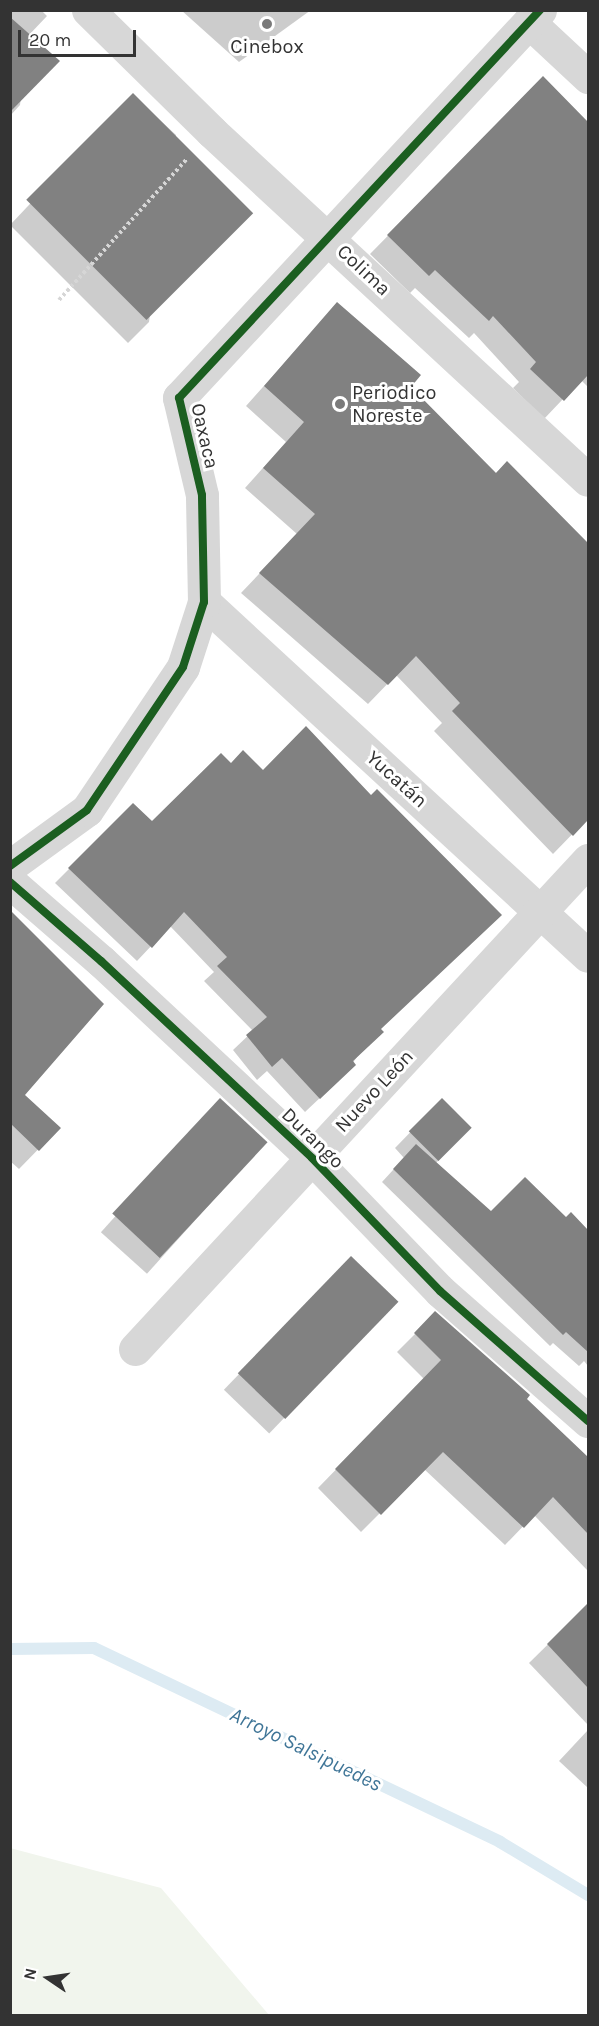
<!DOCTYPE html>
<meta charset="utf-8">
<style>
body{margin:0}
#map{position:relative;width:599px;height:2026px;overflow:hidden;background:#fff;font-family:Karla,sans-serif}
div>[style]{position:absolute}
.green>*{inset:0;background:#f1f5ed}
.shadow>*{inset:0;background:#0003;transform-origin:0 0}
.stream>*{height:12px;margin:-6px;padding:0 6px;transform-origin:6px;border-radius:6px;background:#ddebf3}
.building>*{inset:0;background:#818181;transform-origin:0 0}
.path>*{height:4px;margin-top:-2px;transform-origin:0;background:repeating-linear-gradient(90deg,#d6d6d6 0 3px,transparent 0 6px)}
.street>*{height:33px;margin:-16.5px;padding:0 16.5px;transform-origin:16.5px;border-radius:16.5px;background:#d7d7d7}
.cycleway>*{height:8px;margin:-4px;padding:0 4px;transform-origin:4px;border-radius:4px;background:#1b5e20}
.dots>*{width:16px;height:16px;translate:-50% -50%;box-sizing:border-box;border:3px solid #fff;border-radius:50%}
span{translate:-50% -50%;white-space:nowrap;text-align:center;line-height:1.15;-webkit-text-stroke:6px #fff;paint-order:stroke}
.poi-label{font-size:20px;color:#333}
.left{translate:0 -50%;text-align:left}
.street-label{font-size:20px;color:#333}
.water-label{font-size:21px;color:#3f7597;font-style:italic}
.frame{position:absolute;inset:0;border:12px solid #333;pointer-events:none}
.north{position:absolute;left:18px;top:1948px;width:60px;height:60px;-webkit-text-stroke:4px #fff;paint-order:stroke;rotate:283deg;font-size:16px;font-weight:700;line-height:24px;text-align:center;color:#333}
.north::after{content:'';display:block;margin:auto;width:21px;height:27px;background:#333;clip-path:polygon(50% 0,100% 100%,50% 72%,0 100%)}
.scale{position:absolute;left:18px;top:30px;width:118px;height:27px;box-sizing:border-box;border:3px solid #333;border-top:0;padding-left:8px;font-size:18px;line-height:21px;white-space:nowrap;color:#333;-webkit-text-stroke:4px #fff;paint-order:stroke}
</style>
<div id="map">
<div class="green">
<i style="clip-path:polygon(10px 1848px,161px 1888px,269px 2015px,11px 2015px)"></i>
</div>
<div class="shadow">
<i style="clip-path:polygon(10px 10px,41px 10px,47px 16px,29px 35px,20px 105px,10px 116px)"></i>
<i style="clip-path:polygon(181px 10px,311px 10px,239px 62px)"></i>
<i style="clip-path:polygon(543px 78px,588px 124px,588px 387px,581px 380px,544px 419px,513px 388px,519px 382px,474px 333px,469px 338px,415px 288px,410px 293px,370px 254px)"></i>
<i style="clip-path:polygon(133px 95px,176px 135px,149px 322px,128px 343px,10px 225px)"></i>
<i style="clip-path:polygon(337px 304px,409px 387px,495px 474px,507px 463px,588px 545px,588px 818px,553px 854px,434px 731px,442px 723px,396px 675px,368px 704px,241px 593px,297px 534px,245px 488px,286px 442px,246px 406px)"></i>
<i style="clip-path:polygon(133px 805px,379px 1029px,340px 1079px,305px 1112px,267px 1071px,257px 1080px,233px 1050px,253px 1031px,204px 981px,214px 972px,170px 926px,137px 961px,55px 883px)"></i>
<i style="clip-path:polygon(10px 912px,23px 1095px,59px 1128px,19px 1169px,10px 1161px)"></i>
<i style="left:220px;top:1100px;width:62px;height:178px;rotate:42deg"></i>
<i style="clip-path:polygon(426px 1116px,470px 1128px,436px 1163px,491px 1213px,566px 1219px,571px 1215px,588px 1232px,588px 1366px,584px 1361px,579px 1366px,553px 1343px,550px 1346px,382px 1182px,404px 1158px,395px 1148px)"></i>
<i style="left:351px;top:1258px;width:63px;height:183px;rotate:44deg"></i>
<i style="clip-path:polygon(417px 1332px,525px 1399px,588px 1459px,588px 1571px,534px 1515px,505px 1545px,424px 1469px,361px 1532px,318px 1488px,424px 1379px,397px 1352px)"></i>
<i style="clip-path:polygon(588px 1605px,588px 1725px,529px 1663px)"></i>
<i style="clip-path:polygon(588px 1730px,588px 1788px,559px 1761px)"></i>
</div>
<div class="stream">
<i style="left:10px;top:1649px;width:84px;rotate:-0.7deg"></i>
<i style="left:94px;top:1648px;width:450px;rotate:25.5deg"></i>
<i style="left:500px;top:1842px;width:103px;rotate:31.1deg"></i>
</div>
<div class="building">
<i style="clip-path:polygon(10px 17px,60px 61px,10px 112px)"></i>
<i style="clip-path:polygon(543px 76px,588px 122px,588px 375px,564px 401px,530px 369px,536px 362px,493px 316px,489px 321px,435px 270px,429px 276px,387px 235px)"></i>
<i style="left:133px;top:93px;width:170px;height:151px;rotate:45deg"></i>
<i style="clip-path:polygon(337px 302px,421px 375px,411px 387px,496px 473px,507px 461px,588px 543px,588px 820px,573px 836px,452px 711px,460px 703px,416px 656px,388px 685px,259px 573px,315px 514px,263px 468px,304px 422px,264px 386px)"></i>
<i style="clip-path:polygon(306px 726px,371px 795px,377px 789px,502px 915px,381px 1029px,384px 1032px,353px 1061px,356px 1065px,320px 1099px,282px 1058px,272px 1067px,246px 1035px,267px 1017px,217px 966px,227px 957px,184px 912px,152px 948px,68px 868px,133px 803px,152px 821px,221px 753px,231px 763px,243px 750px,263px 770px)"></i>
<i style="clip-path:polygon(10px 910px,104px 1004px,25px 1095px,61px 1128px,39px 1151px,10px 1123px)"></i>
<i style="left:220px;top:1098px;width:65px;height:158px;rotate:43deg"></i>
<i style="left:442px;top:1098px;width:42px;height:47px;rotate:45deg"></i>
<i style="clip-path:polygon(416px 1144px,491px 1211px,525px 1177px,566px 1217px,571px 1212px,588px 1230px,588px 1352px,566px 1332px,563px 1335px,393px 1169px)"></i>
<i style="left:351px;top:1256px;width:66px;height:163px;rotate:44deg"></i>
<i style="clip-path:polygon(435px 1311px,530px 1395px,527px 1399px,588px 1457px,588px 1534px,553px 1497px,524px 1528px,443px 1452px,381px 1515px,335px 1469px,441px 1360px,414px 1333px)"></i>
<i style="clip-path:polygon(588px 1603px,588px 1688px,547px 1644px)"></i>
</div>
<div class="path">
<i style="left:59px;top:300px;width:190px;rotate:-47.8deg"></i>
</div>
<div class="street">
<i style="left:88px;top:10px;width:174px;rotate:44.5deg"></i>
<i style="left:212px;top:132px;width:512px;rotate:42.79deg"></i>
<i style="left:529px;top:22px;width:81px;rotate:43deg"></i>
<i style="left:204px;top:602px;width:522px;rotate:42.67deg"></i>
<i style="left:10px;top:866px;width:95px;rotate:-36deg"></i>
<i style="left:87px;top:810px;width:172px;rotate:-56.1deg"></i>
<i style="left:183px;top:667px;width:68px;rotate:-72.1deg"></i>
<i style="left:204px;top:602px;width:107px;rotate:-91.1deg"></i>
<i style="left:202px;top:495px;width:100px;rotate:-103.3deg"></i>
<i style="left:179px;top:398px;width:530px;rotate:-47.06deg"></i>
<i style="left:10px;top:882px;width:121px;rotate:41deg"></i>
<i style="left:101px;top:961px;width:289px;rotate:43deg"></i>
<i style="left:312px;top:1158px;width:185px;rotate:46.1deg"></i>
<i style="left:440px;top:1291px;width:197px;rotate:41.3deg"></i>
<i style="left:135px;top:1349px;width:667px;rotate:-47.19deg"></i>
</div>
<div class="cycleway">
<i style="left:10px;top:866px;width:95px;rotate:-36deg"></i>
<i style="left:87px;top:810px;width:172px;rotate:-56.1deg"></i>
<i style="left:183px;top:667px;width:68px;rotate:-72.1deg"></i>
<i style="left:204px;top:602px;width:107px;rotate:-91.1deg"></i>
<i style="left:202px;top:495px;width:100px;rotate:-103.3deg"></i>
<i style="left:179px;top:398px;width:530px;rotate:-47.06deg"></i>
<i style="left:10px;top:882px;width:121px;rotate:41deg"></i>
<i style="left:101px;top:961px;width:289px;rotate:43deg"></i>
<i style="left:312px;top:1158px;width:185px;rotate:46.1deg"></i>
<i style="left:440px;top:1291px;width:197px;rotate:41.3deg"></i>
</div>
<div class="dots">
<i style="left:267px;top:24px;background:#7a7a7a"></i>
<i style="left:340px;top:404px;background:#7a7a7a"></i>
</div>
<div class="poi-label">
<span style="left:267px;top:46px">Cinebox</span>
<span class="left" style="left:352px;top:404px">Periodico<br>Noreste</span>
</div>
<div class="street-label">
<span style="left:364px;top:270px;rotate:43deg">Colima</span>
<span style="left:205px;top:436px;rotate:77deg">Oaxaca</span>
<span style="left:397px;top:779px;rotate:42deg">Yucatán</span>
<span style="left:374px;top:1091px;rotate:-47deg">Nuevo León</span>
<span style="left:313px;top:1138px;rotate:44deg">Durango</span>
</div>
<div class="water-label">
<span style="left:306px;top:1749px;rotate:26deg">Arroyo Salsipuedes</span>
</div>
<div class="frame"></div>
<div class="north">N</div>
<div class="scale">20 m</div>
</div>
